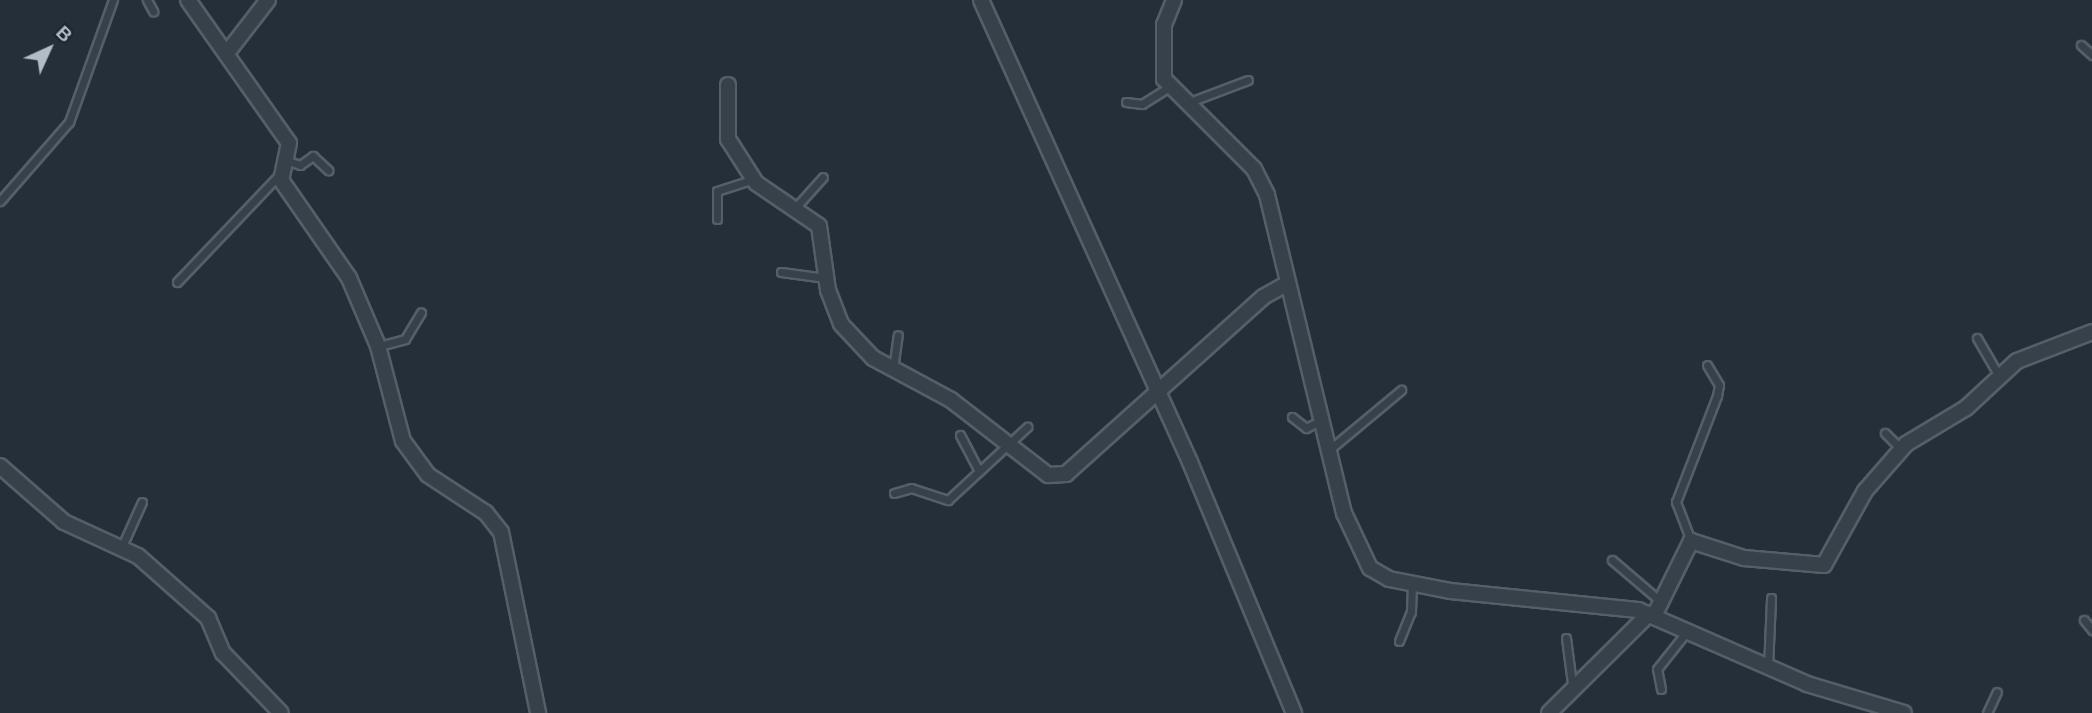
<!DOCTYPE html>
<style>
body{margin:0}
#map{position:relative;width:2092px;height:713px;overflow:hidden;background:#242f3a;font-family:Helvetica,sans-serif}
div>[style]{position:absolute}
.roads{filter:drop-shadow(2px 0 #565f68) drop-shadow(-2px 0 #565f68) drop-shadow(0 2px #565f68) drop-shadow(0 -2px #565f68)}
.service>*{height:7px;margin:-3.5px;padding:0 3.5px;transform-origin:3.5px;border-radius:3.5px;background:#37414a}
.minor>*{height:14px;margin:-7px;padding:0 7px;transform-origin:7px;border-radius:7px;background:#37414a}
span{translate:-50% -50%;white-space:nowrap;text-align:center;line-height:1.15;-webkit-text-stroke:5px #1d262f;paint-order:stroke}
.north{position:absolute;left:14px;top:14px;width:70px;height:70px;-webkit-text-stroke:5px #1d262f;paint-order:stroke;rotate:45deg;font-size:19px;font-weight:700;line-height:28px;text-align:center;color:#b3bcc6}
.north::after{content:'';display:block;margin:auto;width:24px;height:32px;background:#b3bcc6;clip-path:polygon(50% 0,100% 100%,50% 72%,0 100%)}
</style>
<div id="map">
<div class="roads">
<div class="service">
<i style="left:147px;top:0;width:13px;rotate:61deg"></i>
<i style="left:2081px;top:45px;width:15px;rotate:42deg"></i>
<i style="left:1126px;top:102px;width:16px;rotate:7deg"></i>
<i style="left:1142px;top:104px;width:32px;rotate:-32deg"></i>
<i style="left:1187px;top:103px;width:65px;rotate:-20.7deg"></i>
<i style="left:288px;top:161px;width:13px;rotate:18deg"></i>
<i style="left:300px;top:165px;width:16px;rotate:-35deg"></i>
<i style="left:313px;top:156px;width:21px;rotate:43deg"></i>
<i style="left:0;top:201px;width:105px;rotate:-48.9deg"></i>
<i style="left:69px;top:122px;width:130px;rotate:-70.2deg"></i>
<i style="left:796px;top:207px;width:40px;rotate:-48deg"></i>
<i style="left:717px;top:219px;width:28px;rotate:-90deg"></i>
<i style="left:717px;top:191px;width:38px;rotate:-18deg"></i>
<i style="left:781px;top:272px;width:45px;rotate:7.6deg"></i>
<i style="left:177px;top:282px;width:148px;rotate:-46.4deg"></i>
<i style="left:1977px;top:338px;width:44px;rotate:59.9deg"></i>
<i style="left:379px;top:346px;width:27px;rotate:-15deg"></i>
<i style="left:405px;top:339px;width:31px;rotate:-59deg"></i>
<i style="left:893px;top:369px;width:34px;rotate:-82deg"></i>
<i style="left:1292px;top:417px;width:18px;rotate:38deg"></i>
<i style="left:1306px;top:428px;width:16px;rotate:-27deg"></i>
<i style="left:1885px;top:433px;width:23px;rotate:45deg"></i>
<i style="left:960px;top:435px;width:41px;rotate:62.2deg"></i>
<i style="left:1329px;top:450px;width:94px;rotate:-39.8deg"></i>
<i style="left:894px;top:493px;width:18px;rotate:-16deg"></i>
<i style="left:911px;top:488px;width:39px;rotate:18deg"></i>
<i style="left:948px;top:500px;width:108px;rotate:-42.7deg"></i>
<i style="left:1691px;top:541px;width:42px;rotate:-111deg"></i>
<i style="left:1676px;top:502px;width:114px;rotate:-68.9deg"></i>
<i style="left:1717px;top:396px;width:11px;rotate:-80deg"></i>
<i style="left:1719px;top:385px;width:23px;rotate:-121deg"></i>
<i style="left:123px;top:544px;width:46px;rotate:-65.7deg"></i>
<i style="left:1612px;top:560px;width:63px;rotate:40.5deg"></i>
<i style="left:2084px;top:620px;width:13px;rotate:51deg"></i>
<i style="left:1566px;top:638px;width:53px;rotate:82.5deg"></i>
<i style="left:1399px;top:641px;width:31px;rotate:-68deg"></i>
<i style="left:1411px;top:612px;width:28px;rotate:-88deg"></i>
<i style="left:1768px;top:668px;width:70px;rotate:-87.5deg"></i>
<i style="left:1661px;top:689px;width:20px;rotate:-101deg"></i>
<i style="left:1657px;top:669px;width:50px;rotate:-51.5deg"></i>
<i style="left:1987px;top:713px;width:23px;rotate:-65deg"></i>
</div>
<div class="minor">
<i style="left:188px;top:0;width:175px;rotate:54.8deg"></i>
<i style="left:289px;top:143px;width:38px;rotate:102deg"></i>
<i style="left:281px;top:180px;width:119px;rotate:55.2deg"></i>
<i style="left:349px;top:278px;width:74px;rotate:66.9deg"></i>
<i style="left:378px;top:346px;width:98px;rotate:75.3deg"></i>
<i style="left:403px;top:441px;width:42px;rotate:53.7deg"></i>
<i style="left:428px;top:475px;width:69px;rotate:33.2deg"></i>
<i style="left:486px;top:513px;width:24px;rotate:52deg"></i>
<i style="left:501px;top:532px;width:185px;rotate:78.4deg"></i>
<i style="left:981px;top:0;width:507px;rotate:65.66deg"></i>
<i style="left:1190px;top:462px;width:272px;rotate:67.5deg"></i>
<i style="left:1174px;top:0;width:27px;rotate:112deg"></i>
<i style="left:1164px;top:25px;width:54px;rotate:90deg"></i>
<i style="left:1164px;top:79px;width:127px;rotate:45deg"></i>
<i style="left:1254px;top:169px;width:29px;rotate:63deg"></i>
<i style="left:1267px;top:195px;width:327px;rotate:76.4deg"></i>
<i style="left:1344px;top:513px;width:61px;rotate:64.7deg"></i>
<i style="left:1370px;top:568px;width:22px;rotate:30deg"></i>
<i style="left:1389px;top:579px;width:62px;rotate:11.1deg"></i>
<i style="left:1450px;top:591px;width:189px;rotate:5.8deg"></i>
<i style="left:1638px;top:610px;width:184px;rotate:23.6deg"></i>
<i style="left:1807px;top:684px;width:101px;rotate:16.6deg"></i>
<i style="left:227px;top:53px;width:67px;rotate:-52.3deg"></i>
<i style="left:728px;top:85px;width:54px;rotate:90deg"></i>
<i style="left:728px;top:139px;width:52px;rotate:57.5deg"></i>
<i style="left:756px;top:183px;width:76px;rotate:34.3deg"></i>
<i style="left:819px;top:226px;width:65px;rotate:82deg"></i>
<i style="left:828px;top:290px;width:36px;rotate:69deg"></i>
<i style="left:841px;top:324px;width:47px;rotate:46.7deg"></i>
<i style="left:873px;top:358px;width:89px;rotate:28.3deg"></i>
<i style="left:951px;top:400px;width:123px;rotate:37.7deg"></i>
<i style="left:1048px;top:475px;width:18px;rotate:-3deg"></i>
<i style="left:1066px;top:474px;width:265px;rotate:-41.9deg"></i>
<i style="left:1263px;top:297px;width:25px;rotate:-29deg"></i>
<i style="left:0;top:466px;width:85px;rotate:41.2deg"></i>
<i style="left:64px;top:522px;width:81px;rotate:24.7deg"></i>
<i style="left:138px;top:556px;width:94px;rotate:41.5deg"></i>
<i style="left:208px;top:618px;width:38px;rotate:67deg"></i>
<i style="left:223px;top:653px;width:83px;rotate:46deg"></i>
<i style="left:1654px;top:616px;width:84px;rotate:-63.7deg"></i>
<i style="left:1691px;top:541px;width:56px;rotate:17.8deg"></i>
<i style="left:1744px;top:558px;width:80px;rotate:5deg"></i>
<i style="left:1824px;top:565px;width:85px;rotate:-61deg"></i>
<i style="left:1865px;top:491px;width:62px;rotate:-48.9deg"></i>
<i style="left:1906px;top:444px;width:70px;rotate:-31deg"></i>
<i style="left:1966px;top:408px;width:69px;rotate:-42.7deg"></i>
<i style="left:2017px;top:361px;width:80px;rotate:-21.1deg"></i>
<i style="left:1549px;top:713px;width:141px;rotate:-44.7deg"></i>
</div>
</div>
<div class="north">B</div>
</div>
